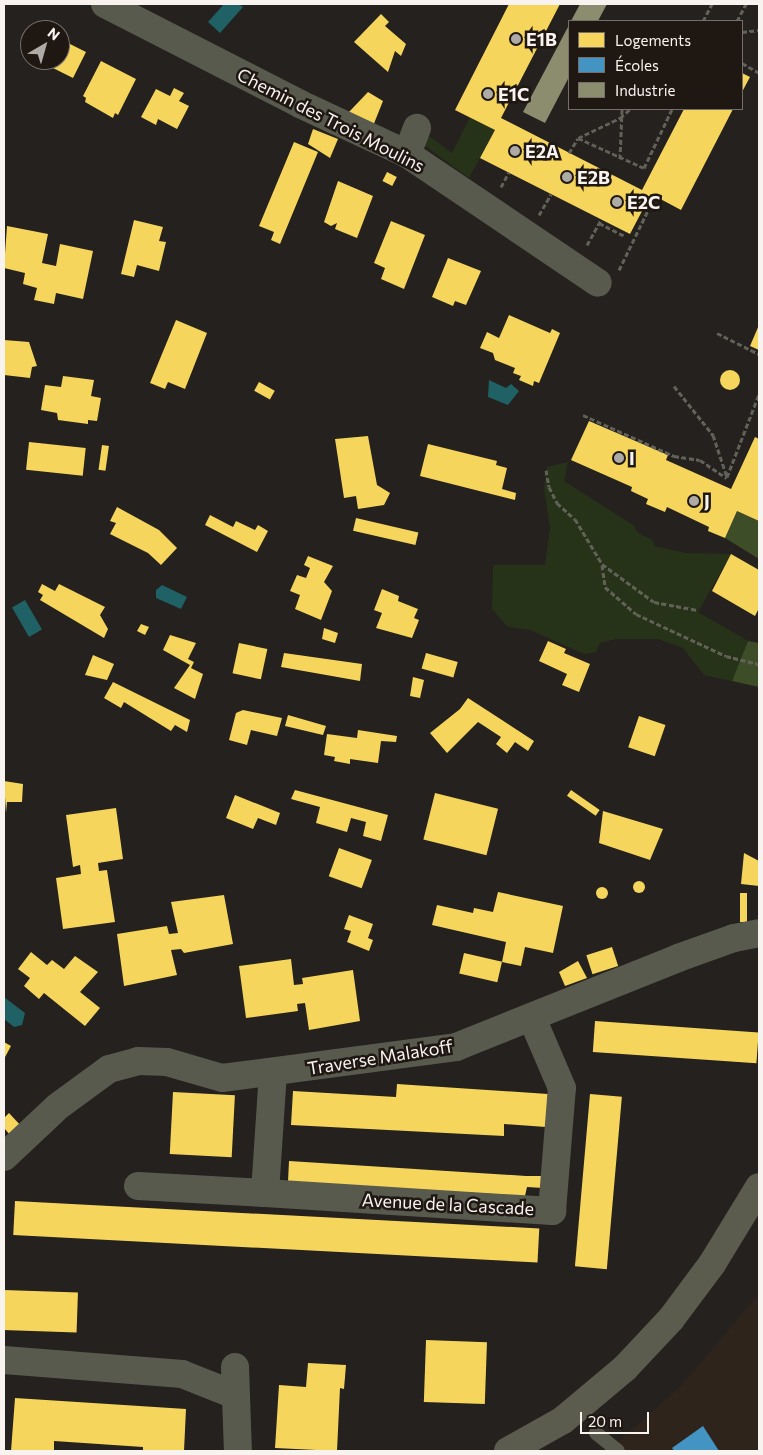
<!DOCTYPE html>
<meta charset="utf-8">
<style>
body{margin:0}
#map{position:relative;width:763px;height:1455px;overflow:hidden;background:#24211e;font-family:Commissioner,sans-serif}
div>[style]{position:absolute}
.built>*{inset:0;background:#2f241c}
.green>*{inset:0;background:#273319}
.forest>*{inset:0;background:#3d4d28}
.water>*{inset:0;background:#1f6164;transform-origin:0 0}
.homes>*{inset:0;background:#f6d55c;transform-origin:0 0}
.round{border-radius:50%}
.schools>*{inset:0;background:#4393c3}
.industry>*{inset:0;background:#8c8c6e}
.path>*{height:3px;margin-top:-1.5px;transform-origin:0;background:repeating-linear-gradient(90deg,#616158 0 5px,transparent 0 7.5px)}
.lane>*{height:14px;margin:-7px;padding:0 7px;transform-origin:7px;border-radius:7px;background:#595a4e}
.street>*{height:28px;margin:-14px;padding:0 14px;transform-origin:14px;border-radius:14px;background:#595a4e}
.secondary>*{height:28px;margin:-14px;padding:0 14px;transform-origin:14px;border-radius:14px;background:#5b5c4e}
.dots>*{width:14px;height:14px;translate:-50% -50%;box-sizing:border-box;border:2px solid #1e1712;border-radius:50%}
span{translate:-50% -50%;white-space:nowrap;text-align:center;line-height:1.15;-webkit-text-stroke:5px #1e1712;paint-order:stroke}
.poi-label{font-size:18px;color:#f8f3ef;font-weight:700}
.left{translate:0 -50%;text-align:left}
.street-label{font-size:18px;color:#f8f3ef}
.frame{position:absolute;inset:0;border:5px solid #f8f3ef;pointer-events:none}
.legend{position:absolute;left:568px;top:20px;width:175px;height:90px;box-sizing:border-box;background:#1e1712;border:1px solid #756f6a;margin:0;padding:6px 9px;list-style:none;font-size:15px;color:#f8f3ef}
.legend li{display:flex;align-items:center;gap:10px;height:25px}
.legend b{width:25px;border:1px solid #756f6a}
.north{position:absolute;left:20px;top:20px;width:50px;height:50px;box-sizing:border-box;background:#1e1712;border:1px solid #756f6a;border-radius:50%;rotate:38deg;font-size:14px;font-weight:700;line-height:20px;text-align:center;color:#f8f3ef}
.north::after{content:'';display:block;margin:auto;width:18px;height:22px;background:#aeaaa6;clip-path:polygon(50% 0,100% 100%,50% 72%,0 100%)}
.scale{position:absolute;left:580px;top:1412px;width:69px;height:22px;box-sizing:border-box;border:2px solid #f8f3ef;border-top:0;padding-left:6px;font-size:15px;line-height:18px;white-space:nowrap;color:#f8f3ef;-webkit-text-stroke:4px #1e1712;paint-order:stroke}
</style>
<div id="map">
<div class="built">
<i style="clip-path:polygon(759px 1294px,759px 1451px,608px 1451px,679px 1388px)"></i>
</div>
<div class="green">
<i style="clip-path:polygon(470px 117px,495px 130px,469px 178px,424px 145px,425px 133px,452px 153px)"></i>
<i style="clip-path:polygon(568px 462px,564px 481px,633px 525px,638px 533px,653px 540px,654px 546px,686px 553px,731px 554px,698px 612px,748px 641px,732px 681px,704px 675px,683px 648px,658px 639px,616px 639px,600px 643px,596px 652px,584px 654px,530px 630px,508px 627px,492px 609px,493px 565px,545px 565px,550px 528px,544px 488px,547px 467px)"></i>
</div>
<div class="forest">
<i style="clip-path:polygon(737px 511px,759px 521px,759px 559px,725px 538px)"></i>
<i style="clip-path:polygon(748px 641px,759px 643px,759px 687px,732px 681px)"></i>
</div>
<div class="water">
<i style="clip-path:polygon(224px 4px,239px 4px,243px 7px,220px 33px,208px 22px)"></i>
<i style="clip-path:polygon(489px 380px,506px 388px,511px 384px,519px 391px,508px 405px,488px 397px)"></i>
<i style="clip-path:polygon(162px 585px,187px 597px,181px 609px,156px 598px,156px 590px)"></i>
<i style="left:25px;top:600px;width:34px;height:15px;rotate:60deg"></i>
<i style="clip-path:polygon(4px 997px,25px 1013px,22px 1025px,14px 1027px,4px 1019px)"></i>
</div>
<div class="homes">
<i style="clip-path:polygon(509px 4px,560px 4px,501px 118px,642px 190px,684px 109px,733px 109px,681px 210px,651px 194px,630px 234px,480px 158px,495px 130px,455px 110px)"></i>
<i style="clip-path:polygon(381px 14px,389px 22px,385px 26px,406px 44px,401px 56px,395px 51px,388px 72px,354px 42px)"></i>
<i style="clip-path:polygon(60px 39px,86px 52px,73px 78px,37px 60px,60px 60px)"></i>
<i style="clip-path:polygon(101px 61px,136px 79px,118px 115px,115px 113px,113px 118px,85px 102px,86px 98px,83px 96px)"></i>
<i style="clip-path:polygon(742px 73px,750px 77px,742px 92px)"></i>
<i style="clip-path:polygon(174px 88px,184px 93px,179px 101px,189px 106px,177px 129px,158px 119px,156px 125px,141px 117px,156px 89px,170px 96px)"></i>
<i style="clip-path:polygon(368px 92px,383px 101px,373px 126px,349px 112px)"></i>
<i style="clip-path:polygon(313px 129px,338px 139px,330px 158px,308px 144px)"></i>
<i style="clip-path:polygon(294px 142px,318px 152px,280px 244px,271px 240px,274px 232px,259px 226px)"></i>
<i style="left:387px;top:172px;width:11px;height:10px;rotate:27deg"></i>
<i style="clip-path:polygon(338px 181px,373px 196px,357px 238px,335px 229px,337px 223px,331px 226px,324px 222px)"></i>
<i style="clip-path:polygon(134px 220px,163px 227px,159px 241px,166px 242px,159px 271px,137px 265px,134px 277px,121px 274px)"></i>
<i style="clip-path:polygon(391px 221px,425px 235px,404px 289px,381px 279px,385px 268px,374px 263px)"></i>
<i style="clip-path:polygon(7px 226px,48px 234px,42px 263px,56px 266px,60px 244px,93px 251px,83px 299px,56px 293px,54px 304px,34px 300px,37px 288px,23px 284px,25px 273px,4px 268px)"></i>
<i style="clip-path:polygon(448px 258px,481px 271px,466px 305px,455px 301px,453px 306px,432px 297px)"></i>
<i style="clip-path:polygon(509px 315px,550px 333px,552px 329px,560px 333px,539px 383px,534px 381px,533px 386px,519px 380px,521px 376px,513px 373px,515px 368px,495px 360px,493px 353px,480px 348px,487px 332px,499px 338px)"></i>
<i style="clip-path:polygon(176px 320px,207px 333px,185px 389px,168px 382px,165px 389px,150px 383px)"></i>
<i style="clip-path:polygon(759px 325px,759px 350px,750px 346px)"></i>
<i style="clip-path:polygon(4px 340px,29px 342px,37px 366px,32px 367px,30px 378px,4px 375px)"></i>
<i class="round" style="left:720px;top:370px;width:20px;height:20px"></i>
<i style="clip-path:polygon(63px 376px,94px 380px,91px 396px,101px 398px,97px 421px,88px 420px,88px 424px,58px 420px,57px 413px,41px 410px,45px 385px,61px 387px)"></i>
<i style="left:259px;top:382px;width:18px;height:10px;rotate:29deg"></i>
<i style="clip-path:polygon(589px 421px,668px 455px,666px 460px,731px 489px,755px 437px,759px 439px,759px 521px,737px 511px,725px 538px,708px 531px,709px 527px,667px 507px,665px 512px,646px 504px,648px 499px,631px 491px,632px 487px,571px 460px)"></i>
<i style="clip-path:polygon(368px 436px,377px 485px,390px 493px,384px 505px,358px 509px,356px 496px,344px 498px,335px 439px)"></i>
<i style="left:29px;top:442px;width:57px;height:28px;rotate:6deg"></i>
<i style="clip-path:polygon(428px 444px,497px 461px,496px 465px,507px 468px,502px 489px,516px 493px,515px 500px,420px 476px)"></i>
<i style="left:102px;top:445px;width:7px;height:25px;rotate:8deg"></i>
<i style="clip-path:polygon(117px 507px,159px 530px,177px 548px,161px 565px,148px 553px,110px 534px,116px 523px,110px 521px)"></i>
<i style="clip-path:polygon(210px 515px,233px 527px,236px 521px,255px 530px,258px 525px,268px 531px,257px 552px,205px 525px)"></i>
<i style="left:356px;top:518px;width:64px;height:13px;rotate:13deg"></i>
<i style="clip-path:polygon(731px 554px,759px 570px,759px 608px,755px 616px,712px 591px)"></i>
<i style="clip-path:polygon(308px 556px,333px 566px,324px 582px,332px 591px,321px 620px,295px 609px,300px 595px,290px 591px,297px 575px,306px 578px,310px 568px,304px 565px)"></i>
<i style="clip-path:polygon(42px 584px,55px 591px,59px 584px,105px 607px,100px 615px,108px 629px,104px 638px,40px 600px,43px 595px,38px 592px)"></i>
<i style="clip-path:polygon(382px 589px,399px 596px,398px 601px,418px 609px,414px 618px,419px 620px,412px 638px,376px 628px,382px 613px,374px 610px)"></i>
<i style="clip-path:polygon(141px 624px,149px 627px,145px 635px,137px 631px)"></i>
<i style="clip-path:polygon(324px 628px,338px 633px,335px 643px,322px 639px)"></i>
<i style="clip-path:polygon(170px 635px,196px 643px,188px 659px,194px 662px,191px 668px,203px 674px,195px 699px,174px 688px,190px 665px,163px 650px)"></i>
<i style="clip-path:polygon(548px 641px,566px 649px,564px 653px,590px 664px,579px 692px,562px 685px,567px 674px,539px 661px)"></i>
<i style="left:239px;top:643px;width:29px;height:31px;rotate:12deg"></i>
<i style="clip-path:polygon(284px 653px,362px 664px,360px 681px,281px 667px)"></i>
<i style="left:426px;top:653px;width:33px;height:16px;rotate:16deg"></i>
<i style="clip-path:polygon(93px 655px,114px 664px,107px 680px,85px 675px)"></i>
<i style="clip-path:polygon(413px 677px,424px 680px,420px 698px,410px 696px)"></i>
<i style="clip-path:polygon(113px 682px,190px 720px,187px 732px,175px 725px,171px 731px,124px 702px,121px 708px,104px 698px)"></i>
<i style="clip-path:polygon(468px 698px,534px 741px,528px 751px,515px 742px,507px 753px,496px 744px,501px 737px,478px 722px,447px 753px,430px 733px,460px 709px)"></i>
<i style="clip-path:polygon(243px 710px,282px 718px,277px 736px,251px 730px,247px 745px,229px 740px,236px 713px)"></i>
<i style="clip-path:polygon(288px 715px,326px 726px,323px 735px,285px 726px)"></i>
<i style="left:639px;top:716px;width:28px;height:33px;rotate:19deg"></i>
<i style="clip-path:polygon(358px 730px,397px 736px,396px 742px,381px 741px,378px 763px,350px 759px,350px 764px,334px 761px,335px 757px,324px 755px,327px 734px,357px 738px)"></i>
<i style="clip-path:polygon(4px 781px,23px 784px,22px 802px,7px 802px,6px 813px)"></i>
<i style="clip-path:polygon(295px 790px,388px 815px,381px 841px,363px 836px,366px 822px,351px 818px,347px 832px,316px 823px,320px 807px,291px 799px)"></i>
<i style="left:571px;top:790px;width:35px;height:7px;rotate:35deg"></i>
<i style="left:435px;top:793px;width:65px;height:48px;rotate:14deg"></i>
<i style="clip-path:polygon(235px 795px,280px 813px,276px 825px,258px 818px,253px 829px,226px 818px)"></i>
<i style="clip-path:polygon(116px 808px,123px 859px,98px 863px,99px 871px,107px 870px,115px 922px,63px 929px,56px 878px,81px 874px,80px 865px,73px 867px,66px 815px)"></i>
<i style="clip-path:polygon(603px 811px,663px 829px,650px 860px,599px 843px)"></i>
<i style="left:339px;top:848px;width:35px;height:30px;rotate:20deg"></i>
<i style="clip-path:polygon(744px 853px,759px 861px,759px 886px,741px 884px)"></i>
<i class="round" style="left:633px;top:881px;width:12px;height:12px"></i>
<i class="round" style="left:596px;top:887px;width:12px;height:12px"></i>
<i style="clip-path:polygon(498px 892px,563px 906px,553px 953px,525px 947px,521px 966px,502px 962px,506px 942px,432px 925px,437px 905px,473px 913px,474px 908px,493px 912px)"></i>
<i style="left:740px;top:893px;width:7px;height:29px"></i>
<i style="clip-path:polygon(224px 895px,233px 944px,184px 953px,181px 949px,171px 950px,177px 975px,124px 986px,117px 934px,167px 926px,169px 934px,178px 933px,171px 902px)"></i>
<i style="clip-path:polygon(349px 915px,373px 924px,368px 938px,373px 940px,369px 951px,347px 942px,351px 931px,344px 929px)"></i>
<i style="left:612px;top:947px;width:20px;height:27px;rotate:72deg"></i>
<i style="clip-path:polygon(31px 952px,47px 965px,52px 960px,64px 969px,75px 956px,98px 972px,80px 992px,100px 1008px,85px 1026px,44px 993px,39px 999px,24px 986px,30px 978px,18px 969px)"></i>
<i style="left:464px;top:953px;width:39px;height:21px;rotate:13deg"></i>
<i style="clip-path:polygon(291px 959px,294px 985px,303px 984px,302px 978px,353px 970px,360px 1021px,309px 1030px,305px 1003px,297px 1004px,298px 1011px,246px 1018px,239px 966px)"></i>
<i style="clip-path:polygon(578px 961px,587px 978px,565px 986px,559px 972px)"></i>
<i style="left:595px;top:1021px;width:164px;height:31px;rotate:4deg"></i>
<i style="clip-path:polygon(4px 1042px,11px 1046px,4px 1059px)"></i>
<i style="clip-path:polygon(397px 1084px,548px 1094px,546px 1127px,504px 1124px,504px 1136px,291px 1125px,293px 1091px,396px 1097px)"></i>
<i style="left:173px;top:1092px;width:62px;height:62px;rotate:3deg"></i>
<i style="left:590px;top:1094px;width:32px;height:173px;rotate:5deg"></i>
<i style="clip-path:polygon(9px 1113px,22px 1127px,11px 1136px,4px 1128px,4px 1118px)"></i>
<i style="clip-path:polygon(289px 1161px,526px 1176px,545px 1176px,543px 1188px,527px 1187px,525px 1196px,288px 1182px)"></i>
<i style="left:15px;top:1201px;width:525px;height:34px;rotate:3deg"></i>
<i style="left:4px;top:1290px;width:74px;height:40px;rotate:2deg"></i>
<i style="left:426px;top:1340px;width:61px;height:62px;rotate:2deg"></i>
<i style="clip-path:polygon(308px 1363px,346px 1365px,344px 1389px,340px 1388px,337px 1451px,275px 1448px,279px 1385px,306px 1387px)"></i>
<i style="clip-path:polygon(15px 1398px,186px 1409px,184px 1451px,143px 1451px,143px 1447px,54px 1441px,54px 1451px,11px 1451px)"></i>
</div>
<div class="schools">
<i style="clip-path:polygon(703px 1426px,719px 1451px,674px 1451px,672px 1448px)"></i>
</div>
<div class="industry">
<i style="clip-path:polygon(580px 4px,607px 4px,598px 21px,571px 21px)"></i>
<i style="clip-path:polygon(569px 25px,569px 77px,545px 123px,523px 112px)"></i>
</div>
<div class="path">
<i style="left:703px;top:21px;width:19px;rotate:-62deg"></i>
<i style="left:737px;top:21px;width:19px;rotate:-62deg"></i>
<i style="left:742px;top:32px;width:17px;rotate:-7deg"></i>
<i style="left:742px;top:63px;width:20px;rotate:30deg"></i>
<i style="left:578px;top:138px;width:72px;rotate:24.4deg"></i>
<i style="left:644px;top:168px;width:65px;rotate:-64.6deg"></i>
<i style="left:569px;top:153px;width:17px;rotate:-59deg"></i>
<i style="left:578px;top:138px;width:47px;rotate:-25.5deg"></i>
<i style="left:620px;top:118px;width:13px;rotate:-42deg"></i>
<i style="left:620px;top:159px;width:50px;rotate:-87.7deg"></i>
<i style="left:501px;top:187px;width:17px;rotate:-62deg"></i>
<i style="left:539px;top:215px;width:24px;rotate:-60deg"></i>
<i style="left:599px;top:223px;width:29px;rotate:27deg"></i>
<i style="left:587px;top:245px;width:29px;rotate:-61deg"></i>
<i style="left:619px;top:270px;width:82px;rotate:-64.1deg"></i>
<i style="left:717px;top:333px;width:47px;rotate:26.6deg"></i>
<i style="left:674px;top:386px;width:63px;rotate:51.5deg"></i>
<i style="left:713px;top:435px;width:44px;rotate:71.6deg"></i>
<i style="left:583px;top:415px;width:100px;rotate:24.3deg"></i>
<i style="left:674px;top:456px;width:26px;rotate:9deg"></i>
<i style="left:700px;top:460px;width:32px;rotate:34deg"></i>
<i style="left:546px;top:470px;width:17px;rotate:80deg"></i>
<i style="left:549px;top:487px;width:18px;rotate:63deg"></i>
<i style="left:557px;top:503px;width:24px;rotate:42deg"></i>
<i style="left:575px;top:519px;width:52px;rotate:59deg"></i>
<i style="left:602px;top:564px;width:64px;rotate:36.2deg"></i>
<i style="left:654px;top:602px;width:44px;rotate:10.5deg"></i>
<i style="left:727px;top:477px;width:89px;rotate:-68.9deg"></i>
<i style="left:602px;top:565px;width:22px;rotate:82deg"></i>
<i style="left:605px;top:587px;width:41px;rotate:41.1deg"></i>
<i style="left:636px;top:614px;width:99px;rotate:25deg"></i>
<i style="left:726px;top:656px;width:34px;rotate:14deg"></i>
</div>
<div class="lane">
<i style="left:596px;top:1433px;width:28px;rotate:39deg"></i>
</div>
<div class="street">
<i style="left:105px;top:4px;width:219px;rotate:27.1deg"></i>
<i style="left:300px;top:104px;width:118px;rotate:25deg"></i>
<i style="left:407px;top:154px;width:230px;rotate:34deg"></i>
<i style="left:407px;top:154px;width:28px;rotate:-69deg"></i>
<i style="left:273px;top:1072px;width:121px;rotate:93.8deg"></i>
<i style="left:265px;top:1193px;width:288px;rotate:3.6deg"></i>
<i style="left:552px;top:1211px;width:123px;rotate:-85.4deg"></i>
<i style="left:562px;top:1088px;width:76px;rotate:-113.2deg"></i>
<i style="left:57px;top:1107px;width:64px;rotate:-36.2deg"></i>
<i style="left:109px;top:1069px;width:30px;rotate:-15deg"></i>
<i style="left:138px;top:1061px;width:29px;rotate:2deg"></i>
<i style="left:167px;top:1062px;width:57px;rotate:16.2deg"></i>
<i style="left:222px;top:1078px;width:236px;rotate:-7.5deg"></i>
<i style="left:456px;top:1047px;width:239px;rotate:-21.8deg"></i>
<i style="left:678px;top:958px;width:59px;rotate:-19.7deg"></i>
<i style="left:734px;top:938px;width:25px;rotate:-11deg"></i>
<i style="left:4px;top:1157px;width:69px;rotate:-43.2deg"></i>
<i style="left:138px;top:1186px;width:127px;rotate:3.2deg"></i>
<i style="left:4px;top:1360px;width:179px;rotate:4.5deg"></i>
<i style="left:182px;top:1374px;width:57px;rotate:21.6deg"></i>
<i style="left:235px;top:1367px;width:84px;rotate:88deg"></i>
</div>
<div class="secondary">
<i style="left:508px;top:1451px;width:63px;rotate:-29.4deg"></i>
<i style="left:563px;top:1420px;width:81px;rotate:-40deg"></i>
<i style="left:625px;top:1368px;width:67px;rotate:-46.8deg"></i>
<i style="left:671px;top:1319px;width:69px;rotate:-53.3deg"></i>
<i style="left:712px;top:1264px;width:90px;rotate:-58.6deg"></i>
</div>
<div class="dots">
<i style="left:516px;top:39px;background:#aeaaa6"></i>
<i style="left:488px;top:94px;background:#aeaaa6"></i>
<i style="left:515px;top:151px;background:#aeaaa6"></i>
<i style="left:567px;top:177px;background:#aeaaa6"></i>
<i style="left:617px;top:202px;background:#aeaaa6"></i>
<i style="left:619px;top:458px;background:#aeaaa6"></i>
<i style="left:694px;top:501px;background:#aeaaa6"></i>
</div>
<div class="poi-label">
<span class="left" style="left:526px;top:39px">E1B</span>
<span class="left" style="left:498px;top:94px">E1C</span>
<span class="left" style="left:525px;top:151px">E2A</span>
<span class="left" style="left:577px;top:177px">E2B</span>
<span class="left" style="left:627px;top:202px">E2C</span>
<span class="left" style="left:629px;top:458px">I</span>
<span class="left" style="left:704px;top:501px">J</span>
</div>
<div class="street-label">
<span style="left:331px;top:120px;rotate:27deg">Chemin des Trois Moulins</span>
<span style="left:380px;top:1057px;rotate:-9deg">Traverse Malakoff</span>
<span style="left:448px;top:1204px;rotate:3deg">Avenue de la Cascade</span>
</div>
<div class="frame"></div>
<ul class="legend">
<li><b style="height:14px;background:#f6d55c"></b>Logements</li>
<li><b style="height:14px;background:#4393c3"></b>Écoles</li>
<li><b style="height:14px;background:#8c8c6e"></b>Industrie</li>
</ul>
<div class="north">N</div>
<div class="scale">20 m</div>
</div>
